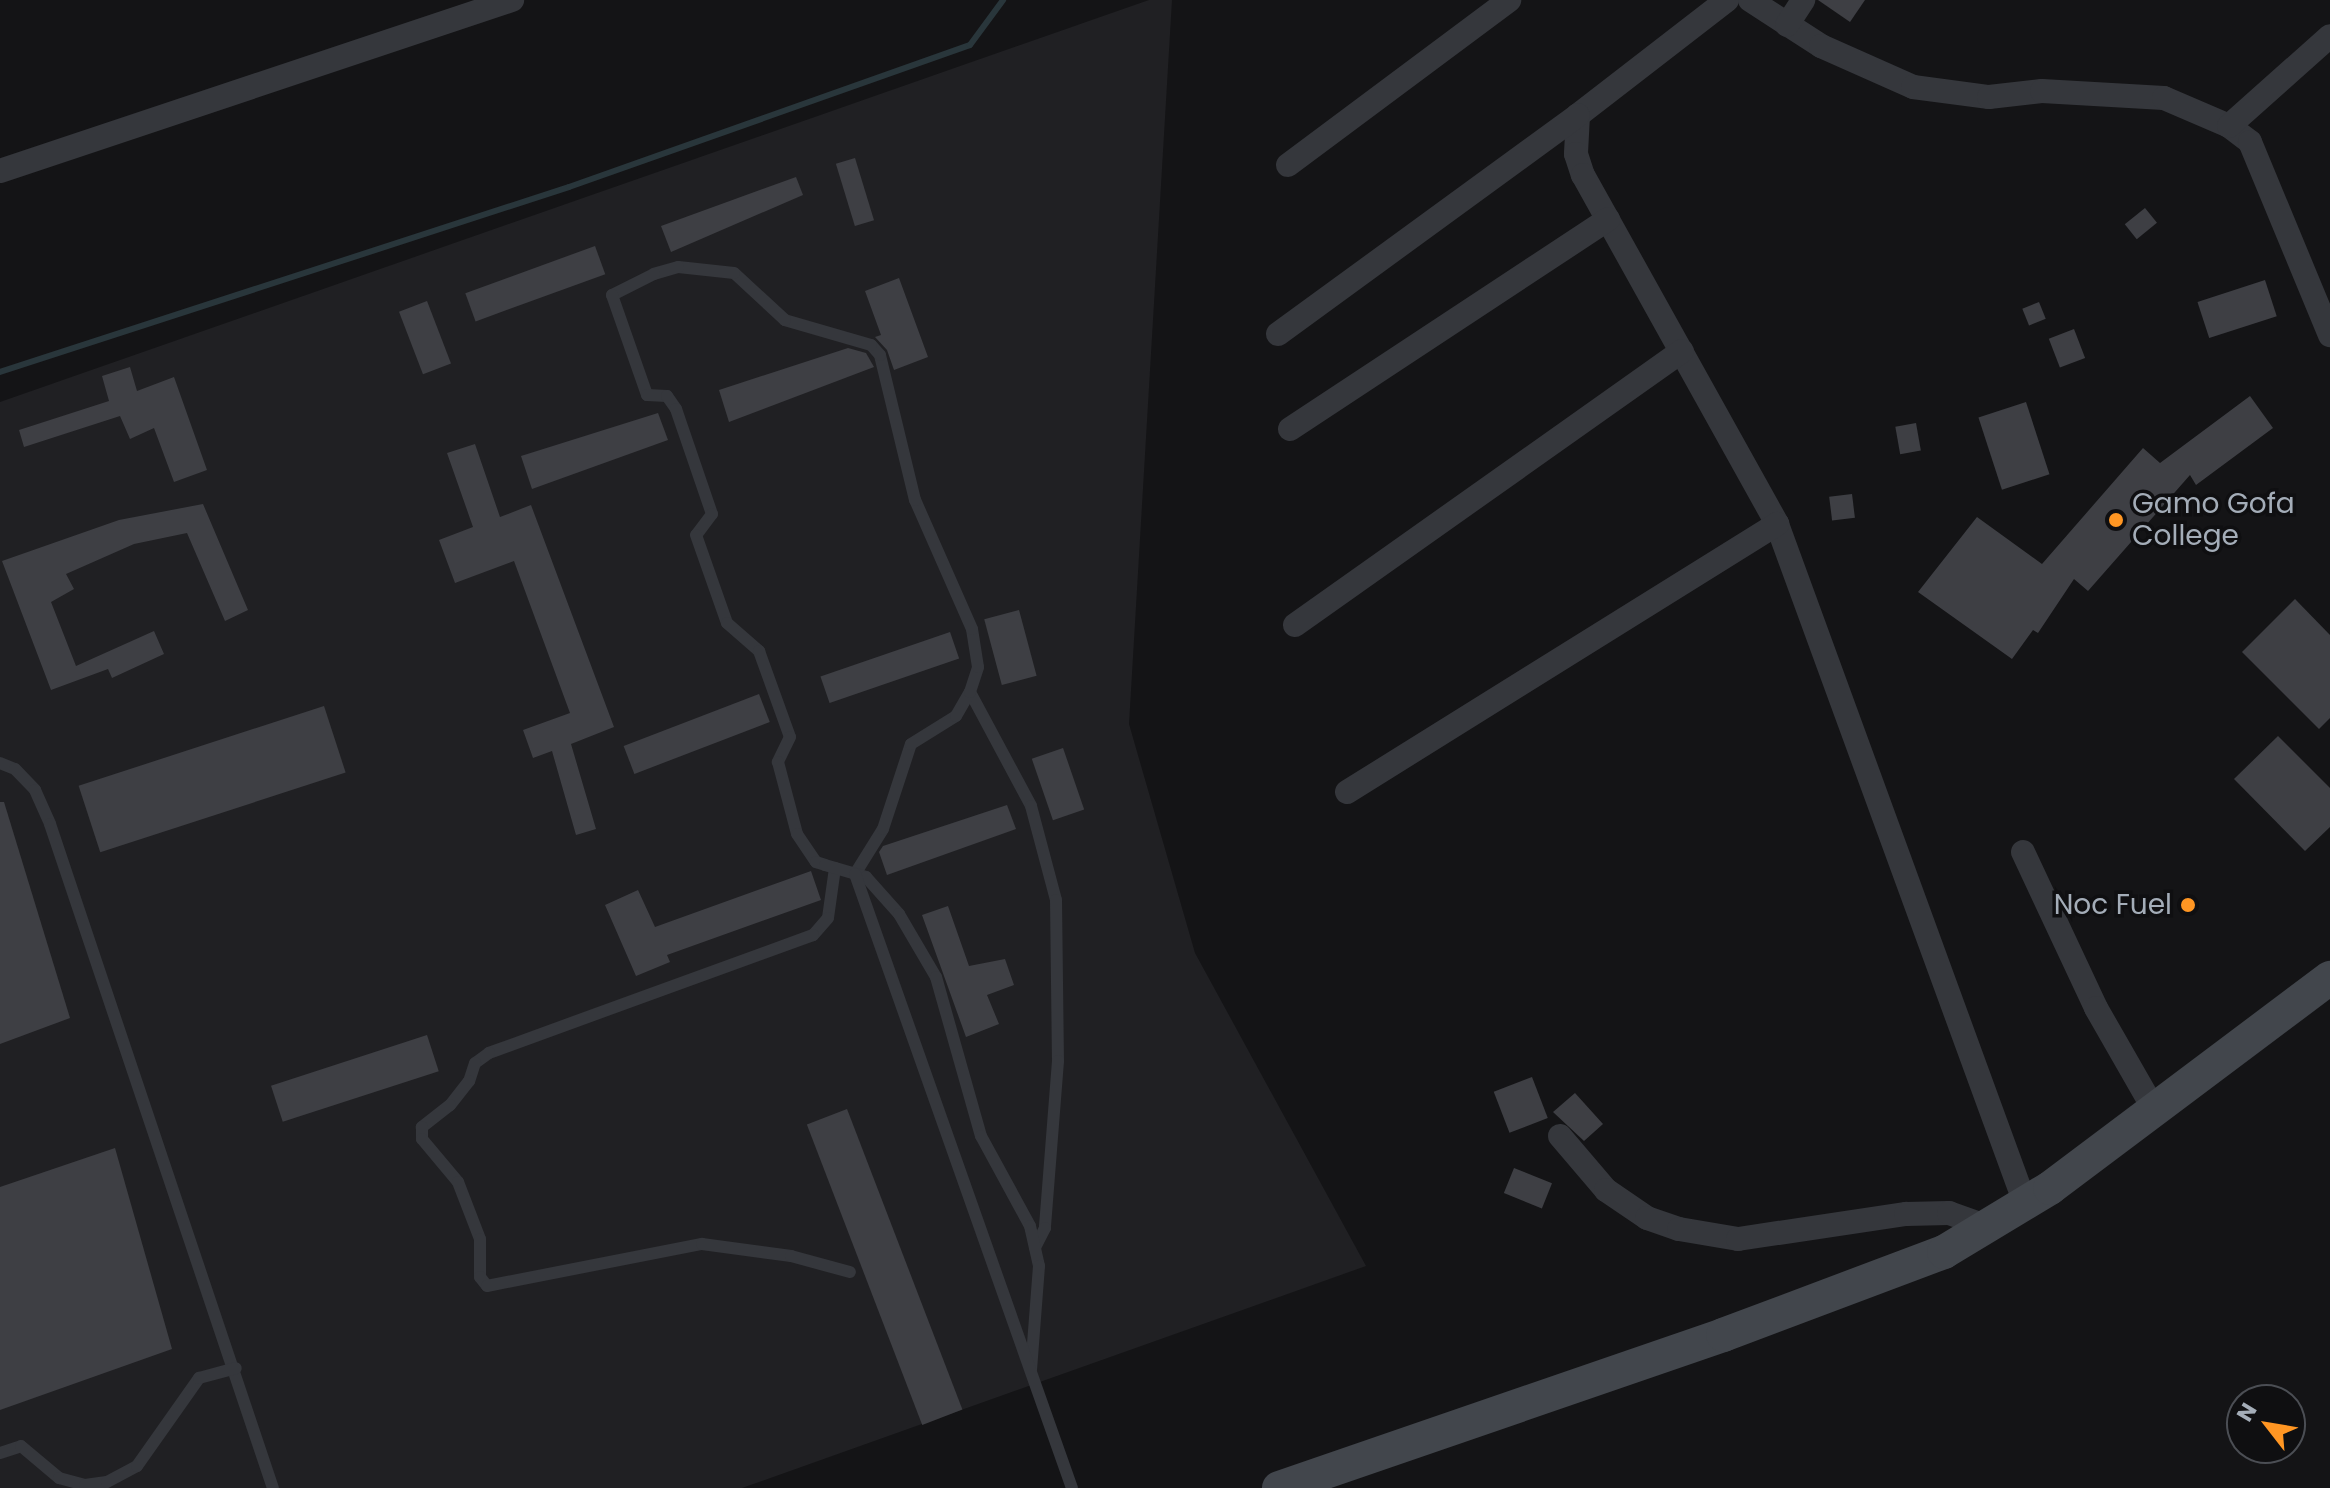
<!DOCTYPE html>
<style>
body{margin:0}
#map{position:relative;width:2330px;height:1488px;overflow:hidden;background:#141416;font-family:Poppins,sans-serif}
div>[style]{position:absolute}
.built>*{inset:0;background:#202023}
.stream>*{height:6px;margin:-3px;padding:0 3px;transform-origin:3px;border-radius:3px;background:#29363b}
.building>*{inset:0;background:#3e3f44;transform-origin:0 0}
.lane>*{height:12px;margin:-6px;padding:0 6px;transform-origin:6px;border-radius:6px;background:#35373c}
.street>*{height:24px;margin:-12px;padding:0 12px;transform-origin:12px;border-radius:12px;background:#35373c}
.secondary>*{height:34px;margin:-17px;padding:0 17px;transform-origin:17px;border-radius:17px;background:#42464c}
.dots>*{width:22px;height:22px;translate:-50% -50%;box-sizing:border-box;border:4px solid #0f0f11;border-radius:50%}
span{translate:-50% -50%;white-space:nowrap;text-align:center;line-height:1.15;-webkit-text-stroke:7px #0f0f11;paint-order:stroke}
.poi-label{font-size:28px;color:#a4adb8}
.left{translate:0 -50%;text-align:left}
.right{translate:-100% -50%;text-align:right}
.north{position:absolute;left:2226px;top:1384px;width:80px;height:80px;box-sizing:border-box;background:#0f0f11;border:2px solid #4b4e54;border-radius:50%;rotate:301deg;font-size:22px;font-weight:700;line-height:32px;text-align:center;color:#a4adb8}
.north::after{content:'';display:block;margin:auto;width:28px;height:36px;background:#ff9623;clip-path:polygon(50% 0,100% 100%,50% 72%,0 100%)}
</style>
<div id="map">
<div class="built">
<i style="clip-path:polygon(1149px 0,1172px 0,1129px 724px,1195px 953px,1366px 1266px,742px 1488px,0 1488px,0 402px)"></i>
</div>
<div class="stream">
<i style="left:0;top:372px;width:598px;rotate:-18.01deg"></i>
<i style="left:569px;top:187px;width:425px;rotate:-19.5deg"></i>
<i style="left:970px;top:45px;width:56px;rotate:-53.7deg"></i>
</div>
<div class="building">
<i style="clip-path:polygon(1818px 0,1865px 0,1850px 22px)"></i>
<i style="left:855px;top:158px;width:65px;height:20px;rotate:73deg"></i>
<i style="clip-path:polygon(796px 177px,803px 195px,671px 252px,661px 226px)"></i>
<i style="left:2145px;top:208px;width:19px;height:26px;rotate:51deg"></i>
<i style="left:595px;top:246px;width:30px;height:138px;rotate:70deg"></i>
<i style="clip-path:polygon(899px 278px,928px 357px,894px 370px,887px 350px,875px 337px,881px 335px,865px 291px)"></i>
<i style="left:2265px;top:280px;width:38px;height:71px;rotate:72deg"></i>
<i style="left:427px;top:301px;width:67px;height:30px;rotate:69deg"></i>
<i style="left:2039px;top:302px;width:18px;height:18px;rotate:68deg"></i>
<i style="left:2074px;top:329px;width:31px;height:27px;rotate:69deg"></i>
<i style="clip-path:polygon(848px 348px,866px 353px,874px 367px,729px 422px,719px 390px)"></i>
<i style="clip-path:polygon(130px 367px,137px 391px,174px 377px,207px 470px,174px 482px,154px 428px,130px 439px,120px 416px,24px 447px,19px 430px,109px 401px,102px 376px)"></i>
<i style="clip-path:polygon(2250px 396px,2273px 428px,2196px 485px,2190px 475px,2088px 591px,2074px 579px,2038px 633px,2033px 630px,2012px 659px,1918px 592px,1977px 517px,2042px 564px,2143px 448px,2160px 463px)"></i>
<i style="left:2026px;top:402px;width:76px;height:50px;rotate:72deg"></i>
<i style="clip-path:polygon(658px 413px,668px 440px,532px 489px,521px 456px)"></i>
<i style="left:1916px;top:423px;width:28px;height:21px;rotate:80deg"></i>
<i style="clip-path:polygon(475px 444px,500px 517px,531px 505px,614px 727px,571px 744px,596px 829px,576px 835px,552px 751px,533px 758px,523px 730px,570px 713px,514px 561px,455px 583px,439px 540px,473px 527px,447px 453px)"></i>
<i style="left:1852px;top:494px;width:24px;height:23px;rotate:83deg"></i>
<i style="clip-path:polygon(203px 504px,248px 610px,225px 621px,187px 533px,134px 544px,66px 574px,74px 589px,51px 602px,76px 666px,154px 631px,164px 654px,112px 678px,108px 669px,51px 690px,2px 561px,119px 520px)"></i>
<i style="clip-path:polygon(2295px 599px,2330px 635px,2330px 718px,2319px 729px,2242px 652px)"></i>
<i style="left:1019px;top:610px;width:68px;height:36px;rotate:75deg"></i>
<i style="left:950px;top:632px;width:28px;height:137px;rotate:71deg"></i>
<i style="left:759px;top:694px;width:30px;height:145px;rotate:69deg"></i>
<i style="left:324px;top:706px;width:70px;height:258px;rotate:72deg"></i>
<i style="clip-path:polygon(2278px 736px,2330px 788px,2330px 827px,2305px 851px,2234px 779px)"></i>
<i style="left:1063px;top:748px;width:65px;height:33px;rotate:71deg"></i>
<i style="clip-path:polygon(0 802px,4px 802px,70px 1018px,0 1044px)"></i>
<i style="clip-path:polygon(1007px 805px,1016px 829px,887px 875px,879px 852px,883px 846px)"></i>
<i style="clip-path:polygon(811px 871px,821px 900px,667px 955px,670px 962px,636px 976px,605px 905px,638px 890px,655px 927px)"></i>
<i style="clip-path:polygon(948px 906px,969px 966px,1005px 959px,1014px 985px,987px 995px,999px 1024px,966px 1037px,922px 915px)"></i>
<i style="left:427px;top:1035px;width:38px;height:164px;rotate:72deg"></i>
<i style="left:1532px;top:1077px;width:44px;height:41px;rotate:69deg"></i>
<i style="clip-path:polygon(1575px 1093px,1603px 1124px,1584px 1141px,1553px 1112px)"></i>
<i style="left:847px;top:1109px;width:322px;height:43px;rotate:69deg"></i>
<i style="clip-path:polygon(115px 1148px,172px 1349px,0 1410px,0 1187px)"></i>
<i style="left:1514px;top:1168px;width:41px;height:27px;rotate:22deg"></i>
</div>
<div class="lane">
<i style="left:970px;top:692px;width:129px;rotate:61.8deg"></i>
<i style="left:1031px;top:806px;width:97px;rotate:75.1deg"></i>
<i style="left:1056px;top:900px;width:161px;rotate:89.3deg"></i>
<i style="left:1058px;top:1061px;width:168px;rotate:94.5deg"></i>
<i style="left:1045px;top:1228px;width:22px;rotate:117deg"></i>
<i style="left:0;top:763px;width:16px;rotate:22deg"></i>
<i style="left:15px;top:769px;width:29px;rotate:46deg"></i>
<i style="left:35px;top:790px;width:37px;rotate:66deg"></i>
<i style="left:50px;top:824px;width:700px;rotate:71.44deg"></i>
<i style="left:835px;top:868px;width:50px;rotate:98deg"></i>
<i style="left:828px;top:918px;width:23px;rotate:131deg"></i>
<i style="left:813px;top:935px;width:345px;rotate:160deg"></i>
<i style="left:489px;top:1053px;width:17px;rotate:144deg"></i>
<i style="left:475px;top:1063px;width:19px;rotate:108deg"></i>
<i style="left:469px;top:1081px;width:31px;rotate:128deg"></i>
<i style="left:450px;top:1105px;width:36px;rotate:142deg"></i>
<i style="left:422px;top:1127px;width:12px;rotate:90deg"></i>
<i style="left:422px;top:1139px;width:56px;rotate:50.1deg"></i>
<i style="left:458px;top:1182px;width:61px;rotate:68.9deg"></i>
<i style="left:480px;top:1239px;width:38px;rotate:90deg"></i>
<i style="left:480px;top:1277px;width:11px;rotate:52deg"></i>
<i style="left:487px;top:1286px;width:219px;rotate:-11.1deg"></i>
<i style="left:702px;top:1244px;width:90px;rotate:7.7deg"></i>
<i style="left:791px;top:1256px;width:61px;rotate:15.2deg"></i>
<i style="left:855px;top:874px;width:53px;rotate:-58.1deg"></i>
<i style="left:883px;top:829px;width:89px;rotate:-71.8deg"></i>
<i style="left:911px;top:744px;width:53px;rotate:-31.9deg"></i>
<i style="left:956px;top:716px;width:28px;rotate:-60deg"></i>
<i style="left:970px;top:692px;width:26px;rotate:-72deg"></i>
<i style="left:978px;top:667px;width:38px;rotate:-99deg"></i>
<i style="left:972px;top:629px;width:141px;rotate:-113.8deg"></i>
<i style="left:915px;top:500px;width:149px;rotate:-103.6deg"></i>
<i style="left:880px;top:355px;width:13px;rotate:-132deg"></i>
<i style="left:871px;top:345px;width:90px;rotate:-163.8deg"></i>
<i style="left:785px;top:320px;width:69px;rotate:-137.3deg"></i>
<i style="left:734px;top:273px;width:56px;rotate:-173.9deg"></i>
<i style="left:678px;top:267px;width:25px;rotate:164deg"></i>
<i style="left:654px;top:274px;width:47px;rotate:153.4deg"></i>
<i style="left:612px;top:295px;width:106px;rotate:70.7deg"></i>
<i style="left:647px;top:395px;width:20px;rotate:3deg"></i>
<i style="left:667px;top:396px;width:16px;rotate:55deg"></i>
<i style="left:676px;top:409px;width:111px;rotate:71.1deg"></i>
<i style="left:712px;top:514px;width:26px;rotate:127deg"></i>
<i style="left:696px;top:535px;width:93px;rotate:70.6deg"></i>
<i style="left:727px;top:623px;width:43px;rotate:41.2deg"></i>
<i style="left:759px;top:651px;width:91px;rotate:70.2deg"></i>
<i style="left:790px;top:737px;width:28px;rotate:116deg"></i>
<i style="left:778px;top:762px;width:74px;rotate:75.2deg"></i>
<i style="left:797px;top:834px;width:34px;rotate:56deg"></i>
<i style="left:816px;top:862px;width:9px;rotate:18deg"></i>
<i style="left:825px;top:865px;width:43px;rotate:16.3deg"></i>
<i style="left:866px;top:877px;width:50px;rotate:48.3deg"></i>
<i style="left:899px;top:914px;width:73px;rotate:59.6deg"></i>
<i style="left:936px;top:977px;width:165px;rotate:74.2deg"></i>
<i style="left:981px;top:1136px;width:102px;rotate:61.4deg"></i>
<i style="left:1030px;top:1226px;width:41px;rotate:77.3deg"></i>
<i style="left:1039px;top:1266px;width:104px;rotate:94.4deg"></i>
<i style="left:855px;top:874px;width:651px;rotate:70.54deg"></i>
<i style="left:0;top:1453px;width:22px;rotate:-18deg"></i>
<i style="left:21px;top:1446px;width:50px;rotate:40.1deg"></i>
<i style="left:59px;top:1478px;width:27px;rotate:15deg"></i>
<i style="left:85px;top:1485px;width:22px;rotate:-8deg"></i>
<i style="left:107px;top:1482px;width:34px;rotate:-28deg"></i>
<i style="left:137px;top:1466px;width:108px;rotate:-54.8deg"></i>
<i style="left:199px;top:1378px;width:38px;rotate:-15deg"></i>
</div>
<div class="street">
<i style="left:1727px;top:0;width:188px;rotate:142.3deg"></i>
<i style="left:1578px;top:115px;width:39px;rotate:93deg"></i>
<i style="left:1576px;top:154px;width:22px;rotate:72deg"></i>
<i style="left:1583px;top:175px;width:399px;rotate:60.9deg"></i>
<i style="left:1777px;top:524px;width:723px;rotate:69.94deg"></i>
<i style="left:1750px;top:0;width:85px;rotate:32.9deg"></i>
<i style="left:1821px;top:46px;width:101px;rotate:24deg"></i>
<i style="left:1913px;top:87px;width:77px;rotate:7.5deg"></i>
<i style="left:1989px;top:97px;width:53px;rotate:-6.5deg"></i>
<i style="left:2042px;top:91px;width:122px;rotate:3.3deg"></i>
<i style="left:2164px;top:98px;width:71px;rotate:23.3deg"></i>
<i style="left:2229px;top:126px;width:26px;rotate:37deg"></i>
<i style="left:2250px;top:142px;width:209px;rotate:67.5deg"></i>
<i style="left:1787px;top:25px;width:30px;rotate:-57deg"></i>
<i style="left:2229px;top:126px;width:135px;rotate:-41.7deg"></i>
<i style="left:1288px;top:165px;width:276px;rotate:-36.7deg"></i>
<i style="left:0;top:171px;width:540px;rotate:-18.47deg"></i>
<i style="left:1278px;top:334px;width:371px;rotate:-36.1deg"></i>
<i style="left:1290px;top:429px;width:381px;rotate:-33.4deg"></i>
<i style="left:1295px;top:625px;width:474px;rotate:-35.3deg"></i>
<i style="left:1347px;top:792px;width:507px;rotate:-31.93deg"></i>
<i style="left:2023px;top:852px;width:172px;rotate:64.9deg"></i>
<i style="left:2096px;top:1008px;width:119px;rotate:60.2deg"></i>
<i style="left:1560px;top:1136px;width:71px;rotate:49.6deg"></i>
<i style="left:1606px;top:1190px;width:50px;rotate:34.3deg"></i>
<i style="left:1647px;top:1218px;width:34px;rotate:19deg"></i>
<i style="left:1679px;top:1229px;width:60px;rotate:9.6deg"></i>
<i style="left:1738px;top:1239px;width:170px;rotate:-8.5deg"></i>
<i style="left:1906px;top:1214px;width:43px;rotate:-1.3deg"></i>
<i style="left:1949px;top:1213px;width:41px;rotate:19.7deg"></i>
</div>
<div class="secondary">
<i style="left:1279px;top:1488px;width:470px;rotate:-19deg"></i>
<i style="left:1723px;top:1335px;width:236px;rotate:-20.6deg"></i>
<i style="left:1944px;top:1252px;width:124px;rotate:-31.1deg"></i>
<i style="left:2050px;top:1188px;width:350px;rotate:-36.9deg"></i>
</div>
<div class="dots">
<i style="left:2116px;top:520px;background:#ff9623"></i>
<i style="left:2188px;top:905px;background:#ff9623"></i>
</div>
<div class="poi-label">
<span class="left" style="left:2132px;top:520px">Gamo Gofa<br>College</span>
<span class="right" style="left:2172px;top:905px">Noc Fuel</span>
</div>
<div class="north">N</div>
</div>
